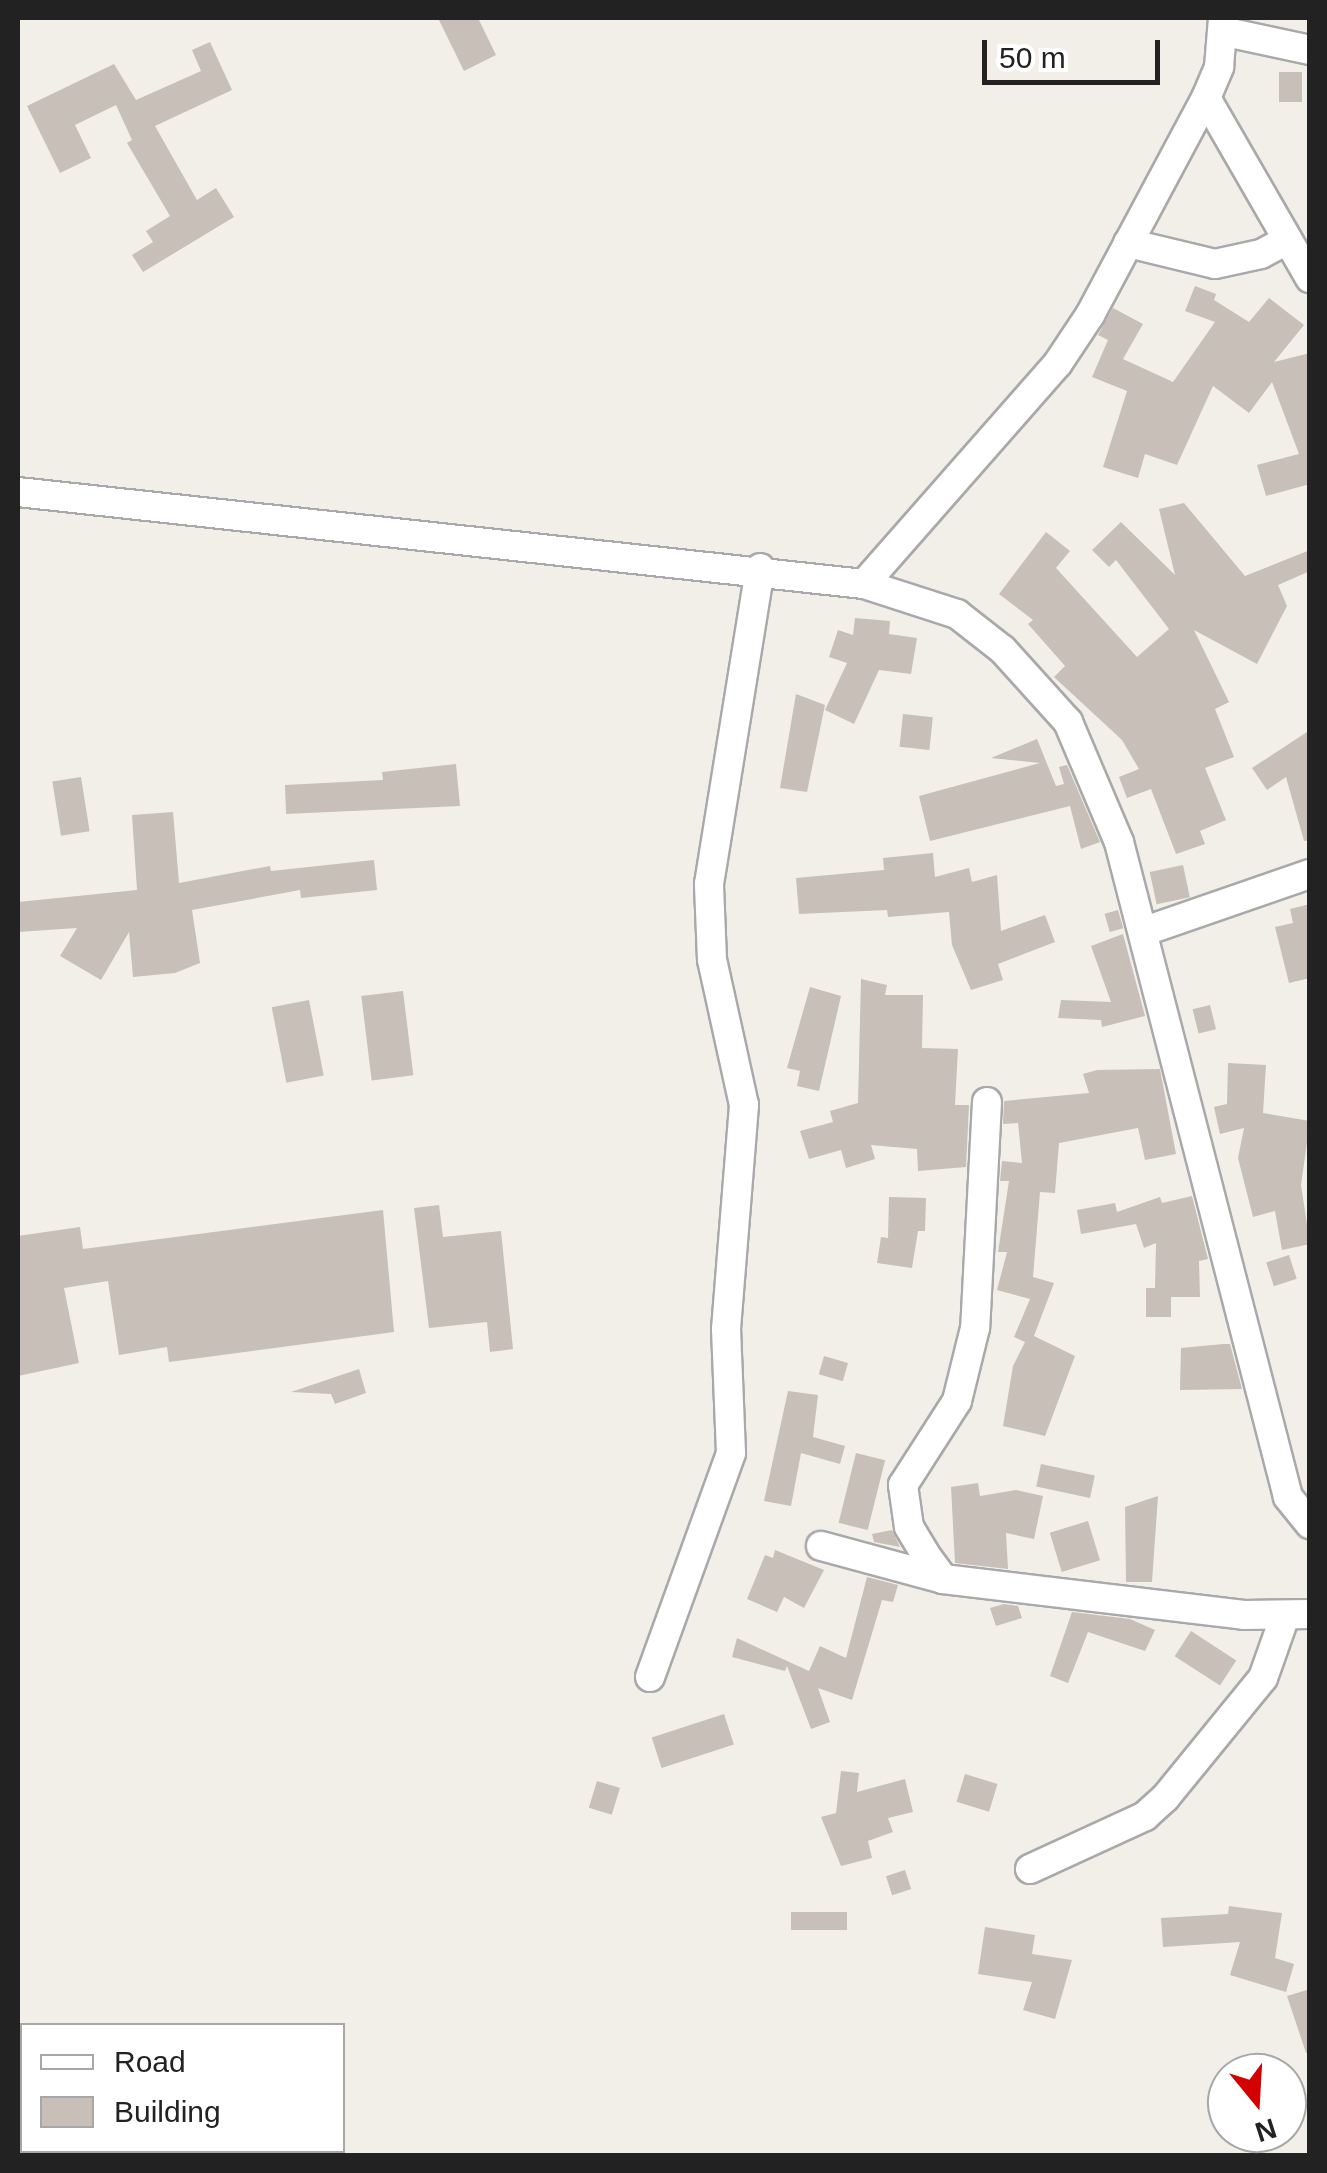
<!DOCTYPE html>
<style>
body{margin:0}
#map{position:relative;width:1327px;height:2173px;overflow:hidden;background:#f2efe9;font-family:Helvetica,sans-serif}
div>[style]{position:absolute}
.building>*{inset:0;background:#c7bfb8;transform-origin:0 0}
.roads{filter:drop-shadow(2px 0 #a9a9a9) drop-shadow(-2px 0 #a9a9a9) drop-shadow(0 2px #a9a9a9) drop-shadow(0 -2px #a9a9a9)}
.minor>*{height:28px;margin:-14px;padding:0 14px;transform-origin:14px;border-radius:14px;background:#fff}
span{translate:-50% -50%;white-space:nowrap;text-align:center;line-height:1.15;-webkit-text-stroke:10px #fff;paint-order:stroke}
.frame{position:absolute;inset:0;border:20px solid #222;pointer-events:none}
.legend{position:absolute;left:20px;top:2023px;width:325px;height:130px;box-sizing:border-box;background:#fff;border:2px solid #a7a7a7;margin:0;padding:12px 18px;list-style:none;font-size:30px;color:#222}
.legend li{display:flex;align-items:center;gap:20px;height:50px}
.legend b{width:50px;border:2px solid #a7a7a7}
.north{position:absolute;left:1207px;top:2053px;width:100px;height:100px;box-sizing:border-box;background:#fff;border:2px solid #a7a7a7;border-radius:50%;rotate:162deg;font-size:28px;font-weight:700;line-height:40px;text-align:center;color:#222}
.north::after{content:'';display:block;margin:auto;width:35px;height:45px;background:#d40000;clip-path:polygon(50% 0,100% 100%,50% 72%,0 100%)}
.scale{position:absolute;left:982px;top:40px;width:178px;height:45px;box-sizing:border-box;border:5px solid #222;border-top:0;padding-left:12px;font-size:30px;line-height:35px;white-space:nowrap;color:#222;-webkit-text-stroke:8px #fff;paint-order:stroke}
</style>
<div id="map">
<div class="building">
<i style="clip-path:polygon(438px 18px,478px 18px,496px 55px,464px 71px)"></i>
<i style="clip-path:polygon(210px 42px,232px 90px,155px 126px,197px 200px,216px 188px,234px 217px,143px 272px,132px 255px,153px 242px,146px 231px,170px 216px,127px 143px,132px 140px,116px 105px,75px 125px,91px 158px,60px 173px,27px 106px,114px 64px,136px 100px,201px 71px,192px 50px)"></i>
<i style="left:1279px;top:72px;width:23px;height:30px"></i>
<i style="clip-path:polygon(1195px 286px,1216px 294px,1214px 300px,1249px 322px,1269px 298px,1304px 325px,1274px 362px,1310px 353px,1310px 484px,1266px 496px,1257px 465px,1299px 454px,1272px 382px,1249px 413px,1213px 386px,1177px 465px,1145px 454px,1138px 478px,1103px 467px,1127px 391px,1092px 377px,1108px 340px,1098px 335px,1113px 308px,1143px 324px,1123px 359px,1173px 382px,1215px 322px,1185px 311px)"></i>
<i style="clip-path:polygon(1184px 503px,1245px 576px,1310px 550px,1310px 571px,1278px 585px,1287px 606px,1257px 664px,1194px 630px,1229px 702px,1215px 709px,1234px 757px,1205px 768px,1226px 820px,1200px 831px,1205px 844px,1176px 854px,1151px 789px,1127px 798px,1119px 777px,1139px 769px,1122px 740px,1054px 677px,1065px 666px,1028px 624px,1033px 620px,999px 594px,1046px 532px,1070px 551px,1056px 568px,1137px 657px,1169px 629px,1116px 560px,1109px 567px,1092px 550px,1121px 522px,1175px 575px,1159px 509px)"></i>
<i style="clip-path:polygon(855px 618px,890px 621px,889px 634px,917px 638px,911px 674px,879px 670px,854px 724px,825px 710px,847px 663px,829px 657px,838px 630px,853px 635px)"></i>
<i style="clip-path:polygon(796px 694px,825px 705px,807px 792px,780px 788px)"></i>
<i style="left:903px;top:714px;width:30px;height:33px;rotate:6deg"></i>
<i style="clip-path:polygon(1310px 730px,1310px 840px,1304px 841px,1286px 777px,1267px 790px,1252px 768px)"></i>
<i style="clip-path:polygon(1037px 739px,1056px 786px,1064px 784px,1059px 767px,1067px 765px,1100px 842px,1081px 849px,1070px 806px,930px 841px,919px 796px,1040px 763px,991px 758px)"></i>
<i style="clip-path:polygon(456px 764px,460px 806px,286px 814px,285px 785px,383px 780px,382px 772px)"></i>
<i style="left:81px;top:777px;width:55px;height:29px;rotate:81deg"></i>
<i style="clip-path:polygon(173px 812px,179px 883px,270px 866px,271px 871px,374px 860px,377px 890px,301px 898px,300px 890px,192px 910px,200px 963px,175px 973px,133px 977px,129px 932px,101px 980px,60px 956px,77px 928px,18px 932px,18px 902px,137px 890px,132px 815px)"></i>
<i style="clip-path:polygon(933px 853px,935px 877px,969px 868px,972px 882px,997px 875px,1001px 931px,1045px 915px,1055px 942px,998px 964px,1003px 980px,971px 990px,952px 945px,949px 912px,888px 917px,887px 910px,799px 914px,796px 878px,884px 870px,883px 858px)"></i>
<i style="left:1183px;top:865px;width:33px;height:34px;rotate:78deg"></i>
<i style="clip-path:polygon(1310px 904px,1310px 978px,1289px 983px,1275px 927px,1293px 923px,1290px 909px)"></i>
<i style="left:1118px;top:910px;width:19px;height:14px;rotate:74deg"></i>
<i style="clip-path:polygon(1123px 934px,1145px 1016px,1102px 1027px,1101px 1020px,1058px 1018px,1061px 1000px,1111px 1002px,1091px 946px)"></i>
<i style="clip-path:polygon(861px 979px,887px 985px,885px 995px,923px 995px,922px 1048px,958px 1049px,955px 1105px,969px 1105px,966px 1167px,918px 1171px,917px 1149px,871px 1145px,875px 1159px,846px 1168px,841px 1150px,809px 1159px,800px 1131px,833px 1122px,830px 1111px,858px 1103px)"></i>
<i style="clip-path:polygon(810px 987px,841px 996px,819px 1091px,797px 1086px,800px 1071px,787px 1068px)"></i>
<i style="left:403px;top:991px;width:85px;height:42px;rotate:83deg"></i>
<i style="left:309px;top:1000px;width:77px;height:38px;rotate:79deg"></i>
<i style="left:1210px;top:1005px;width:25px;height:18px;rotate:76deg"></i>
<i style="clip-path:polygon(1228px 1063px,1266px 1065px,1263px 1113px,1310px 1121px,1301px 1185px,1310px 1244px,1282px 1250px,1275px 1211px,1253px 1217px,1238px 1158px,1244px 1128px,1220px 1134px,1214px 1107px,1227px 1104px)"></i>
<i style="clip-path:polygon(1160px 1069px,1176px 1154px,1145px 1160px,1138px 1128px,1059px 1143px,1055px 1193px,1040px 1192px,1033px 1277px,1054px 1283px,1034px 1336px,1075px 1356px,1045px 1436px,1003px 1426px,1013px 1366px,1025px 1342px,1014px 1337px,1030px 1299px,997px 1290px,1007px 1252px,998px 1252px,1009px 1181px,1000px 1181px,1002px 1161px,1022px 1163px,1018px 1123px,1003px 1124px,1004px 1101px,1089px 1093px,1083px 1074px,1097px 1070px)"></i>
<i style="clip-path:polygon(1192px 1196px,1208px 1259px,1199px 1261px,1200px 1297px,1171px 1297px,1171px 1317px,1146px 1317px,1146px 1288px,1155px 1288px,1156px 1243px,1144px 1248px,1136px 1224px,1081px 1234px,1077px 1210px,1115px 1203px,1117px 1212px,1160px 1197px,1162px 1203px)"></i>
<i style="clip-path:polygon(889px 1197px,926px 1198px,925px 1231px,918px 1231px,912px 1268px,877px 1263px,881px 1237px,888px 1238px)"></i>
<i style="clip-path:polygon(439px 1205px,443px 1237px,501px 1231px,513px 1349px,490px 1352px,487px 1322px,429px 1328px,414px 1208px)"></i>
<i style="clip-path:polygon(383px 1210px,394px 1332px,169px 1362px,167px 1347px,119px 1355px,108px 1281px,64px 1288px,79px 1363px,18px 1376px,18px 1236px,80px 1227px,83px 1249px)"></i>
<i style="left:1289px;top:1255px;width:25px;height:24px;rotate:72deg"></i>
<i style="clip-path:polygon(1223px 1344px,1230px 1344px,1242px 1389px,1180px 1390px,1181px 1348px)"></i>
<i style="left:824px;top:1356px;width:25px;height:19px;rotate:16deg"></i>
<i style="clip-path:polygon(359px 1369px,366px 1393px,335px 1404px,331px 1394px,291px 1392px)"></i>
<i style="clip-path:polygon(788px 1391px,818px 1395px,813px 1437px,845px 1446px,840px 1464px,801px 1453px,791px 1506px,764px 1501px)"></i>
<i style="left:856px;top:1453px;width:30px;height:72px;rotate:14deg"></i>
<i style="left:1041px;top:1464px;width:55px;height:23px;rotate:12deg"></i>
<i style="clip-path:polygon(978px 1483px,980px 1496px,1016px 1490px,1043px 1496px,1034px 1539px,1006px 1533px,1008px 1569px,955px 1563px,951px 1487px)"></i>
<i style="clip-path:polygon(1158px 1496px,1152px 1582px,1126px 1582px,1125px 1507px)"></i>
<i style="left:1088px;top:1521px;width:41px;height:40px;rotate:73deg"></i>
<i style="clip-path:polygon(892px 1530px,900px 1547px,874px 1542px,872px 1534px)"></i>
<i style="clip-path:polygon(775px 1550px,824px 1570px,804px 1608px,784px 1597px,777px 1612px,747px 1599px,765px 1555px,773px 1558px)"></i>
<i style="clip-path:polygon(867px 1577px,898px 1585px,893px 1602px,882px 1600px,852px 1700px,818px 1688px,830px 1722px,811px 1729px,787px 1666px,785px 1671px,732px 1657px,737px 1638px,809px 1671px,820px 1646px,846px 1658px)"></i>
<i style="clip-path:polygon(1004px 1604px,1018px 1606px,1022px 1618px,996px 1626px,990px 1608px)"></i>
<i style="clip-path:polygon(1072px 1612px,1130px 1619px,1155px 1630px,1145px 1651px,1088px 1632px,1068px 1683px,1050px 1676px)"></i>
<i style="left:1191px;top:1631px;width:54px;height:30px;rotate:33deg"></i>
<i style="left:724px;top:1714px;width:32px;height:76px;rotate:72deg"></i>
<i style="clip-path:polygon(841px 1771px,859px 1773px,857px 1792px,905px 1779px,913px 1812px,888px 1818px,893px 1832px,868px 1841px,872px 1858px,841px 1866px,821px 1817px,836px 1813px)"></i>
<i style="left:965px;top:1774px;width:34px;height:29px;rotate:17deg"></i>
<i style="left:597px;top:1781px;width:24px;height:28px;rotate:17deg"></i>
<i style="left:905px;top:1870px;width:20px;height:20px;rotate:72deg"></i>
<i style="clip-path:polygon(1229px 1906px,1282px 1913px,1275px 1958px,1294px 1964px,1286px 1992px,1230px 1975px,1240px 1942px,1163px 1947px,1161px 1918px,1228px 1914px)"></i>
<i style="left:791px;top:1912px;width:56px;height:18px"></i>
<i style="clip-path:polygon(985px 1927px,1035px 1935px,1032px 1954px,1072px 1960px,1055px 2019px,1023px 2010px,1032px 1982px,978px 1974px)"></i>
<i style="clip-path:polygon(1310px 1989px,1310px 2053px,1306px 2053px,1287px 1996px)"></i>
</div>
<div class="roads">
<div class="minor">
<i style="left:1226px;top:32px;width:86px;rotate:12.1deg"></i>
<i style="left:1206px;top:98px;width:208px;rotate:60deg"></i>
<i style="left:1128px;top:243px;width:89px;rotate:13.6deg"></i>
<i style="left:1215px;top:264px;width:47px;rotate:-12.3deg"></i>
<i style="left:1261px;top:254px;width:30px;rotate:-28deg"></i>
<i style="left:18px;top:492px;width:851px;rotate:6.21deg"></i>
<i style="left:864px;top:584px;width:98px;rotate:17.9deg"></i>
<i style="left:957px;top:614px;width:58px;rotate:38deg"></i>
<i style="left:1003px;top:650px;width:97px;rotate:47.9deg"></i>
<i style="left:1068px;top:722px;width:130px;rotate:67deg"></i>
<i style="left:1119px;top:842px;width:676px;rotate:75.53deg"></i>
<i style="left:1288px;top:1497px;width:35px;rotate:51deg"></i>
<i style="left:864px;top:584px;width:294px;rotate:-48.7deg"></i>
<i style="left:1058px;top:363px;width:58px;rotate:-56.3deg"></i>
<i style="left:1090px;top:315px;width:246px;rotate:-61.9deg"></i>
<i style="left:1206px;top:98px;width:34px;rotate:-67deg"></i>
<i style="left:1219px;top:67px;width:49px;rotate:-85.3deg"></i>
<i style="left:1145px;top:931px;width:175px;rotate:-19.1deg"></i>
<i style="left:987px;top:1102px;width:226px;rotate:93deg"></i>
<i style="left:975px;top:1328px;width:75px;rotate:103.9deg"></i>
<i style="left:957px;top:1401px;width:100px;rotate:122.7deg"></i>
<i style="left:903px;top:1485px;width:42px;rotate:81.9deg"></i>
<i style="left:909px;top:1527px;width:31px;rotate:59deg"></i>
<i style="left:925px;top:1554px;width:31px;rotate:54deg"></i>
<i style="left:943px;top:1579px;width:303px;rotate:6.8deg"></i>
<i style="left:1244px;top:1615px;width:66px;rotate:-0.9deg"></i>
<i style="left:821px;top:1546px;width:126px;rotate:15.1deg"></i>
<i style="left:650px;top:1677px;width:238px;rotate:-70.1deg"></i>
<i style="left:731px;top:1453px;width:124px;rotate:-92.3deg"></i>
<i style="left:726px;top:1329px;width:225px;rotate:-85.4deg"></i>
<i style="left:744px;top:1105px;width:148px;rotate:-102.4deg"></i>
<i style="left:712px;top:960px;width:76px;rotate:-92.3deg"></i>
<i style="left:709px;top:884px;width:320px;rotate:-80.8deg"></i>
<i style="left:1030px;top:1869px;width:127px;rotate:-24.7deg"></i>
<i style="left:1145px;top:1816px;width:27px;rotate:-42deg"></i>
<i style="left:1165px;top:1798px;width:155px;rotate:-50.8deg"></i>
<i style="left:1263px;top:1678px;width:66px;rotate:-70.5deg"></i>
</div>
</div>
<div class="frame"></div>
<ul class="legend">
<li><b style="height:12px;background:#fff"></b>Road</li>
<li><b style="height:28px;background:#c7bfb8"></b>Building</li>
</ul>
<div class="north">N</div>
<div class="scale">50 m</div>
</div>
